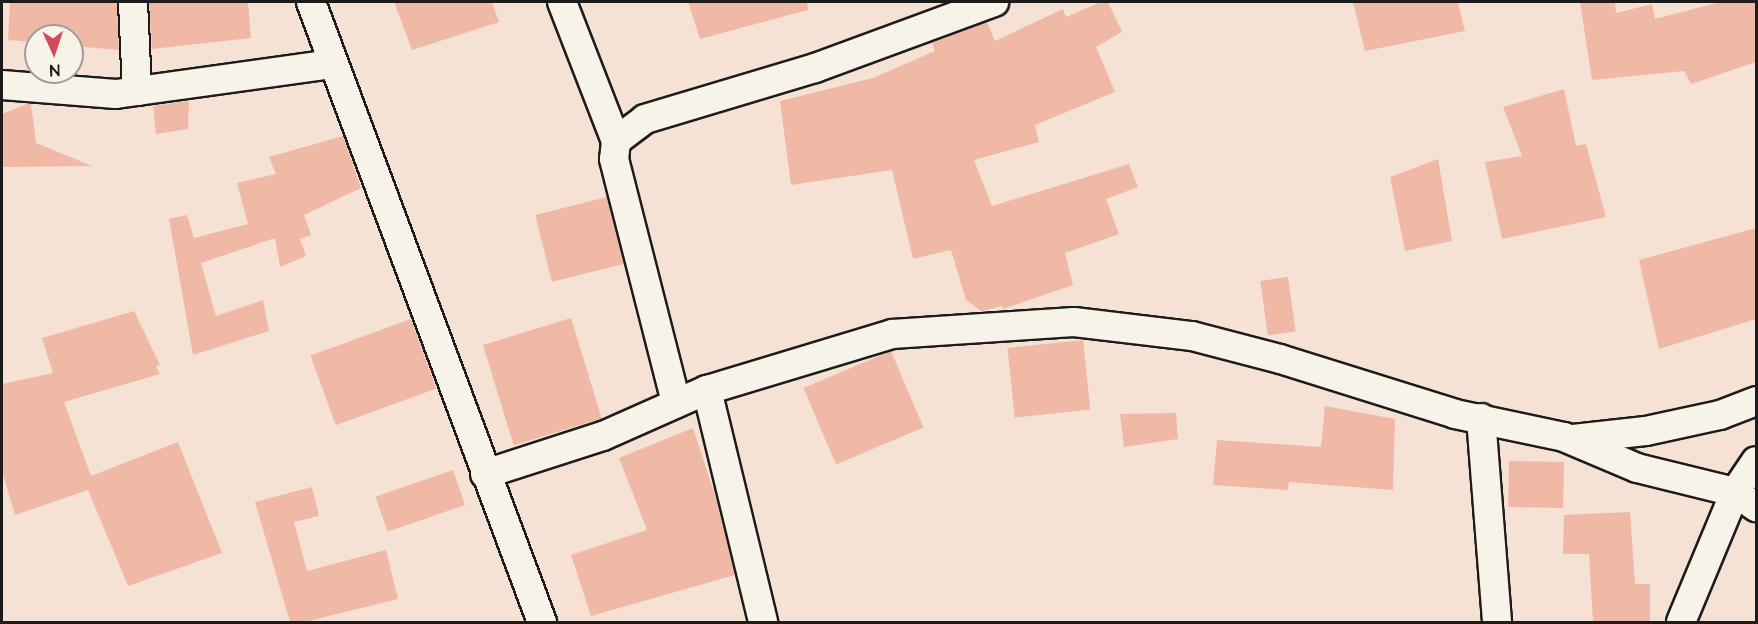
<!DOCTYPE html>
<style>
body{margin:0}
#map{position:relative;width:1758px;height:624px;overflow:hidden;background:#f5e2d4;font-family:"Architects Daughter",sans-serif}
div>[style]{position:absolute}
.building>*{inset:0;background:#f0b9a5;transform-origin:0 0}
.roads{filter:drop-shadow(2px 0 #1c1c1c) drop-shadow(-2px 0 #1c1c1c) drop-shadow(0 2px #1c1c1c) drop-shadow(0 -2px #1c1c1c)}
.street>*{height:28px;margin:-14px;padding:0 14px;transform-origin:14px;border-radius:14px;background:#f7f3e8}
span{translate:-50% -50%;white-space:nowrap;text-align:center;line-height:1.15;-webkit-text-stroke:4.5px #f7f3e8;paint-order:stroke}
.frame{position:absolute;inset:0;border:3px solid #1c1c1c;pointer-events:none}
.north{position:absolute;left:24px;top:24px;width:60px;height:60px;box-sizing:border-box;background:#f7f3e8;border:2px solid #9f9d96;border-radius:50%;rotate:177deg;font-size:16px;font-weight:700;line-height:24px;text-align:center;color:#1c1c1c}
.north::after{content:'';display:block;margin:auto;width:21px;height:27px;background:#d1495b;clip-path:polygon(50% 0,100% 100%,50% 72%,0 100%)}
</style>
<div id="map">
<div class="building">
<i style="clip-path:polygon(10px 2px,117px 2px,119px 50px,72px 46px,72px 36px,36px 36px,36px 42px,8px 40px)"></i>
<i style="clip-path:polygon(149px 2px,248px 2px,251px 38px,152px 49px)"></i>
<i style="clip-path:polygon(394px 2px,492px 2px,499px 22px,412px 50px)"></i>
<i style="clip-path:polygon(688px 2px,807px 2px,808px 10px,700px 39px)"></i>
<i style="clip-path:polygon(1101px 2px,1108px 2px,1122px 32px,1096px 47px,1115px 92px,1035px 125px,1039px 142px,974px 160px,992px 206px,1129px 164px,1138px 187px,1106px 199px,1119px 234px,1065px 253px,1073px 285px,1003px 309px,1003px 306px,981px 311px,966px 300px,951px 250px,913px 259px,892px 170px,791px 185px,780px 101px,873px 78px,935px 51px,932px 43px,987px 22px,995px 41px,1063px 9px,1066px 17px)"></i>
<i style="clip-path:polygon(1353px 2px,1458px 2px,1465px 31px,1365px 51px)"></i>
<i style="clip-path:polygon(1580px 2px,1615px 2px,1616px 13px,1652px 4px,1655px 19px,1720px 2px,1756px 2px,1756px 62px,1691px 84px,1684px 71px,1592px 80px)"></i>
<i style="clip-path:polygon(1564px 89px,1576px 146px,1586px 144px,1606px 217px,1502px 239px,1485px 162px,1522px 156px,1503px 107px)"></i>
<i style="clip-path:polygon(189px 101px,188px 129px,156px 134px,153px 106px)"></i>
<i style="clip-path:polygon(27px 104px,31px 104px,36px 143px,92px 166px,2px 167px,2px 114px)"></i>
<i style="clip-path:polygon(343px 136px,361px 188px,304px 215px,311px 235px,300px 239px,306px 256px,280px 267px,275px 238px,201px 263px,216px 316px,263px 300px,269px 331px,193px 355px,169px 219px,187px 215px,194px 238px,248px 224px,237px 183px,276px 174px,269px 157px)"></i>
<i style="clip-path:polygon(1438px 159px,1452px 241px,1405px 251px,1390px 177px)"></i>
<i style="left:607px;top:197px;width:69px;height:74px;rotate:76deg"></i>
<i style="clip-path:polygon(1756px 228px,1756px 319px,1659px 349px,1639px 260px)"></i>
<i style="left:1288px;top:277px;width:55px;height:28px;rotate:82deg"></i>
<i style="clip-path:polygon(134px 311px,160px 365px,156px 366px,160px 374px,64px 402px,91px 476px,178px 442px,222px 553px,128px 586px,88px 490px,15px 515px,2px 471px,2px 384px,53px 373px,42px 338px)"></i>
<i style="left:571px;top:318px;width:105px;height:92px;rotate:73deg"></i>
<i style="left:411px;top:319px;width:74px;height:107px;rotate:70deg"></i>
<i style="left:1083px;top:340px;width:70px;height:76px;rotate:84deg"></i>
<i style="left:891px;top:351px;width:83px;height:95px;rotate:67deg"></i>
<i style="clip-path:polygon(1325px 406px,1395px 419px,1393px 490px,1289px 482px,1288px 490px,1213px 485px,1217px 440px,1321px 447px)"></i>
<i style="clip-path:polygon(1176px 413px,1178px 439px,1124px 447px,1120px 414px)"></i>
<i style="clip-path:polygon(693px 428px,716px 498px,735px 575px,591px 616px,571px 555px,647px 530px,619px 458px)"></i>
<i style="left:1509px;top:461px;width:55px;height:46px;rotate:1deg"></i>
<i style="left:453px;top:470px;width:37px;height:82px;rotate:71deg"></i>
<i style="clip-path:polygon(312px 487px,319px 516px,294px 522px,307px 571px,386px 550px,398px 599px,305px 622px,290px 622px,255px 502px)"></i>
<i style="clip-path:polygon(1630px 512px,1635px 584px,1650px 584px,1650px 622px,1593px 622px,1589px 554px,1563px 554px,1564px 515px)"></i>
</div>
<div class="roads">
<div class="street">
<i style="left:133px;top:2px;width:89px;rotate:87.4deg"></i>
<i style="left:311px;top:2px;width:662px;rotate:69.57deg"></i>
<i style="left:562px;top:2px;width:149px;rotate:68.8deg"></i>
<i style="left:616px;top:141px;width:18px;rotate:96deg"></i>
<i style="left:614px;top:159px;width:252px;rotate:75.7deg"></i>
<i style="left:2px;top:85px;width:114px;rotate:4.5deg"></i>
<i style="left:116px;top:94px;width:219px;rotate:-7.9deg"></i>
<i style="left:616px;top:141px;width:36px;rotate:-37deg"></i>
<i style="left:645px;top:119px;width:177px;rotate:-16.7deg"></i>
<i style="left:815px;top:68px;width:191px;rotate:-20.2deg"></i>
<i style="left:707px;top:390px;width:239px;rotate:76.4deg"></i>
<i style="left:1481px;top:418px;width:205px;rotate:85.5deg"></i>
<i style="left:1573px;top:439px;width:73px;rotate:-6.3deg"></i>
<i style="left:1646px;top:431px;width:76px;rotate:-12.2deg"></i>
<i style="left:1720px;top:415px;width:39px;rotate:-21deg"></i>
<i style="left:485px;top:474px;width:124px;rotate:-17.9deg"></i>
<i style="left:603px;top:436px;width:114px;rotate:-23.9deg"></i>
<i style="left:707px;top:390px;width:193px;rotate:-16.8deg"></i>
<i style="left:892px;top:334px;width:182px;rotate:-3.8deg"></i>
<i style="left:1074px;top:322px;width:119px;rotate:6.8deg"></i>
<i style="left:1192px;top:336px;width:91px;rotate:14.6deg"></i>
<i style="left:1280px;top:359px;width:183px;rotate:17.4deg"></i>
<i style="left:1455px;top:414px;width:111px;rotate:11.9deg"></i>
<i style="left:1564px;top:437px;width:79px;rotate:23deg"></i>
<i style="left:1637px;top:468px;width:101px;rotate:13.8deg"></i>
<i style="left:1735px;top:492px;width:26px;rotate:36deg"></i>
<i style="left:1681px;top:622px;width:141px;rotate:-67.4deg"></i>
<i style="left:1735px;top:492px;width:37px;rotate:-56deg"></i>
</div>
</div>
<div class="frame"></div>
<div class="north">N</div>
</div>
